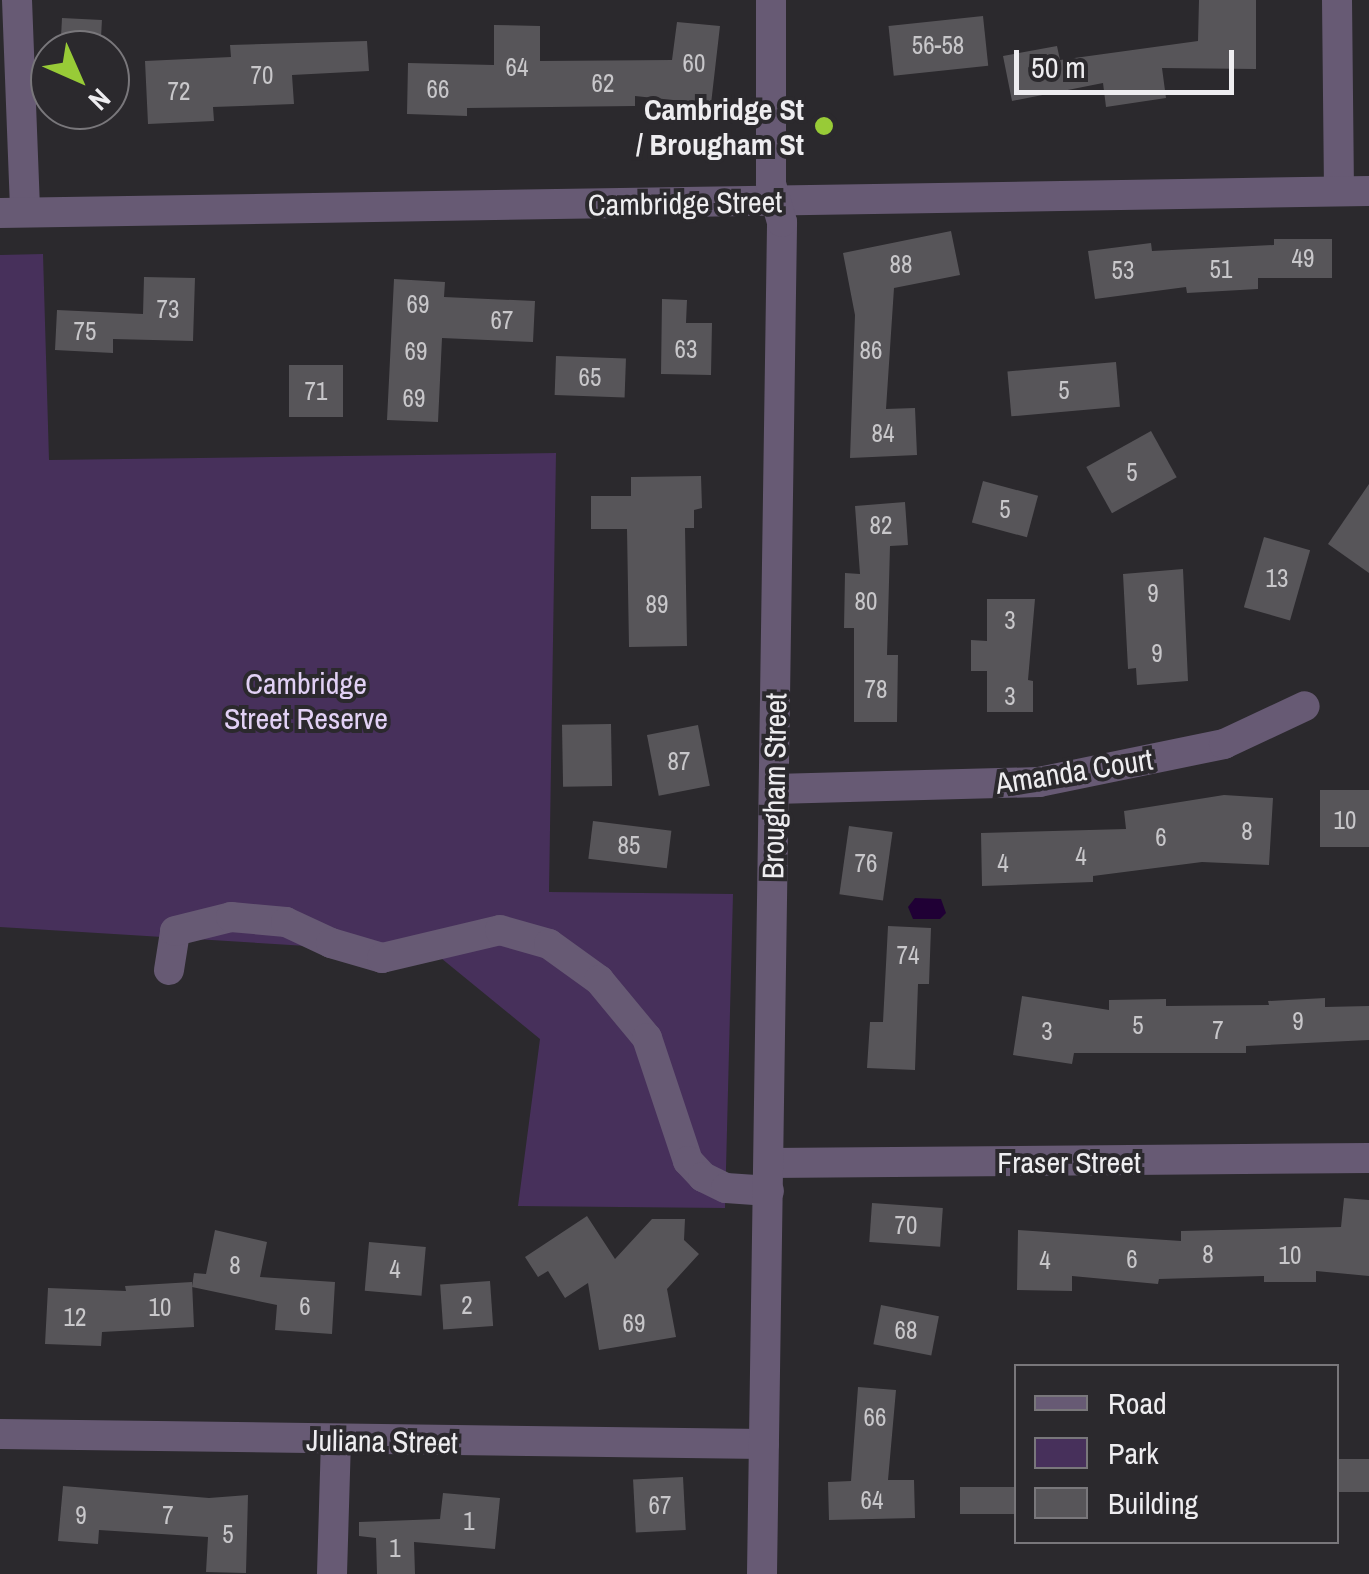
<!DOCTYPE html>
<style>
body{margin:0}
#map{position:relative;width:1369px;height:1574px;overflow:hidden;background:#2b292d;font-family:"Archivo Narrow",sans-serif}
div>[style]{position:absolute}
.green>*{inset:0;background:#47305b}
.water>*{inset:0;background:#200035}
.building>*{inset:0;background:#575559;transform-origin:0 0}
.minor>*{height:30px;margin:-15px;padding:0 15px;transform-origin:15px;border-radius:15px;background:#675a74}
.dots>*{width:28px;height:28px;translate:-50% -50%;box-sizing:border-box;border:5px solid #2b292d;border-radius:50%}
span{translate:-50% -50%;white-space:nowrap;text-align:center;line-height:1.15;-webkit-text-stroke:8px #2b292d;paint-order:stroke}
.number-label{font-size:25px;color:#c8c7ca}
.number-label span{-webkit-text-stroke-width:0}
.poi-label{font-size:30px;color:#eeedf0;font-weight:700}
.right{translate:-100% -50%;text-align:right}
.street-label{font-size:30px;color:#eeedf0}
.park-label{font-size:30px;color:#e2d1f5}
.legend{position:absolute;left:1014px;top:1364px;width:325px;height:180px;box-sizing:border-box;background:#2b292d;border:2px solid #79777b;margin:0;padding:12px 18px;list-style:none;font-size:30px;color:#eeedf0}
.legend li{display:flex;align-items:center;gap:20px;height:50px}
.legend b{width:50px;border:2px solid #79777b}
.north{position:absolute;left:30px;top:30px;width:100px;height:100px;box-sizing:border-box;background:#2b292d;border:2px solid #79777b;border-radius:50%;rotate:135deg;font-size:28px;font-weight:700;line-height:40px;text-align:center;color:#eeedf0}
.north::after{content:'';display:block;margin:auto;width:35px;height:45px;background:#98cb37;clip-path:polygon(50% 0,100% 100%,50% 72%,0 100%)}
.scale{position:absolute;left:1014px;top:50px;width:220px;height:45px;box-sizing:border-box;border:5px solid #eeedf0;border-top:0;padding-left:12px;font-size:30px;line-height:35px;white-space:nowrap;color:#eeedf0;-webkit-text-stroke:8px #2b292d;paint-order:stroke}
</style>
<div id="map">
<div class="green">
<i style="clip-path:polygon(43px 254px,49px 460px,556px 453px,549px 892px,733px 894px,725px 1208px,518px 1206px,540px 1039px,436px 954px,0 927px,0 255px)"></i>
</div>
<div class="water">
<i style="clip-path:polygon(915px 898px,941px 899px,946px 913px,940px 919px,913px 919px,908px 907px)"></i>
</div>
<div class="building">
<i style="clip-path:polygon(1199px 0,1256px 0,1256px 69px,1162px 68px,1166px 98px,1106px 107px,1103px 83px,1012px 101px,1003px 56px,1057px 46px,1060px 60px,1198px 41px)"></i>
<i style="left:983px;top:16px;width:50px;height:95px;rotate:84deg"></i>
<i style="left:62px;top:18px;width:40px;height:32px;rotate:3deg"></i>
<i style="clip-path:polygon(677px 22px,720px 26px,711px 104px,635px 96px,635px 106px,467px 108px,467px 116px,407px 114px,408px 63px,494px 65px,494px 25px,540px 26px,540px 61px,672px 60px)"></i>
<i style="clip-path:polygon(367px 41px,369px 71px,292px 75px,294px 104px,213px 107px,214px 121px,148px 124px,145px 61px,231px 57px,230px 45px)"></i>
<i style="clip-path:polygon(951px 231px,960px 275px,894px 288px,886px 409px,915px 408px,917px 455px,850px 458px,855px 315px,843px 253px)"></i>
<i style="clip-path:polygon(1274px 239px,1332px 239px,1332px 278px,1258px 278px,1258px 289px,1187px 293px,1186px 287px,1095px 299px,1088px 251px,1151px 243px,1152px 251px,1274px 245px)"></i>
<i style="clip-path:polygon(144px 277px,195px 278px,193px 341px,113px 339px,113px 353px,55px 350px,57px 310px,143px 314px)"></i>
<i style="clip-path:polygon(394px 279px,445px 282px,444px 297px,535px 301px,533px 342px,442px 338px,438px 422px,387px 420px)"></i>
<i style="clip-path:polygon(662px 299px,687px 300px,686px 323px,712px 323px,711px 375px,661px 374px)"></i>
<i style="left:556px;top:356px;width:70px;height:39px;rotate:2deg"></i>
<i style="left:1116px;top:362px;width:45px;height:109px;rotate:85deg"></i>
<i style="left:343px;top:365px;width:52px;height:54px;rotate:90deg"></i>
<i style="left:1151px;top:431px;width:53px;height:74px;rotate:61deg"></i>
<i style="clip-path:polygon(701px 476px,702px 508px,694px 510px,694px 528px,685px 528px,687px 646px,629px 647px,627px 529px,591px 529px,591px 496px,631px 496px,631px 477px)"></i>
<i style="left:983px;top:481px;width:57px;height:43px;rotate:15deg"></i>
<i style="clip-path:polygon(1369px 484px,1369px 573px,1328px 544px)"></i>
<i style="clip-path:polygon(905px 502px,908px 545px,890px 546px,887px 655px,898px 655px,897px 722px,854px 722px,854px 628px,844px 628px,845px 573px,860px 574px,855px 506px)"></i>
<i style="left:1264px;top:537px;width:48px;height:73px;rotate:16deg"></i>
<i style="clip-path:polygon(1183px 569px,1188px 681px,1137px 685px,1136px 668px,1128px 669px,1123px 574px)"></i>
<i style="clip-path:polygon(987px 599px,1035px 599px,1028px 680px,1033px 681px,1033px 712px,987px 712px,987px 671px,971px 671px,971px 640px,987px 641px)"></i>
<i style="left:611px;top:724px;width:62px;height:49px;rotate:89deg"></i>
<i style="left:698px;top:725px;width:62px;height:52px;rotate:79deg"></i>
<i style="left:1369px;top:790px;width:57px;height:49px;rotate:90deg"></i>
<i style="clip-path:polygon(1224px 795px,1273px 798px,1269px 865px,1202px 862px,1093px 876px,1093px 882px,982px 886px,981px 833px,1126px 829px,1124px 811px)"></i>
<i style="left:593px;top:821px;width:79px;height:38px;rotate:7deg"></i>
<i style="left:849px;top:826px;width:44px;height:69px;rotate:8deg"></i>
<i style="clip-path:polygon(888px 926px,931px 928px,929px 984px,918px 984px,915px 1070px,867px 1068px,870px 1022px,883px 1022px)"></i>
<i style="clip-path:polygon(1022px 996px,1109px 1010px,1109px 1000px,1166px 999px,1166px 1006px,1269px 1005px,1268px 1001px,1325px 998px,1325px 1007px,1369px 1006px,1369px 1040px,1246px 1046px,1246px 1053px,1074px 1053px,1072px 1064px,1013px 1055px)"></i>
<i style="clip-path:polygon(1344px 1198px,1369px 1200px,1369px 1276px,1316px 1271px,1316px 1282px,1264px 1282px,1264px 1276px,1159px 1279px,1158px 1284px,1072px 1276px,1072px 1291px,1017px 1290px,1018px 1230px,1181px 1241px,1181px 1231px,1341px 1227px)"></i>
<i style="left:872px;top:1203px;width:71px;height:39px;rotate:4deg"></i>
<i style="clip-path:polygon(587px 1216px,615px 1259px,652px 1219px,685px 1219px,684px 1240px,699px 1254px,667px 1289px,676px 1337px,599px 1350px,588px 1283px,565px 1298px,548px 1271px,538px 1277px,525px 1257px)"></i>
<i style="clip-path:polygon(215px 1230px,267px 1242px,260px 1277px,335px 1282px,332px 1334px,275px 1330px,277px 1305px,192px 1287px,194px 1273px,206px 1274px)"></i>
<i style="left:369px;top:1242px;width:57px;height:49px;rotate:5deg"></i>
<i style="left:490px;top:1281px;width:45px;height:50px;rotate:86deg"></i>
<i style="clip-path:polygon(192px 1282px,194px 1327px,102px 1332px,101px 1346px,45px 1344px,48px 1288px,126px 1291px,125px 1286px)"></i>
<i style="left:881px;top:1305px;width:59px;height:40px;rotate:11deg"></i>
<i style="clip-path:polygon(858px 1387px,896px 1390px,888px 1480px,914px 1480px,915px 1518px,829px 1520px,828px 1482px,851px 1481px)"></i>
<i style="left:1336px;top:1459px;width:33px;height:33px"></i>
<i style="left:683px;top:1477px;width:53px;height:50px;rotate:87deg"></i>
<i style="clip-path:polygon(63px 1486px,209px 1498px,248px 1495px,246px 1573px,206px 1572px,208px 1537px,99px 1530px,98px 1544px,58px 1541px)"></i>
<i style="left:1016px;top:1487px;width:27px;height:56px;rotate:90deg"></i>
<i style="clip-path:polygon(443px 1493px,500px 1498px,495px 1549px,414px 1542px,415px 1574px,377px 1574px,376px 1538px,359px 1536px,359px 1522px,440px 1519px)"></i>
</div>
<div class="minor">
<i style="left:17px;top:0;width:212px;rotate:87.8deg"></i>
<i style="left:1337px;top:0;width:191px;rotate:89.4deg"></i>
<i style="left:0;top:213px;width:1369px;rotate:-0.92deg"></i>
<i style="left:774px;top:789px;width:265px;rotate:-1.5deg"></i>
<i style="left:1039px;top:782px;width:189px;rotate:-11.6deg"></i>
<i style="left:1224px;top:744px;width:89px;rotate:-25.1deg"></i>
<i style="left:169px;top:970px;width:39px;rotate:-81deg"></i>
<i style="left:175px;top:931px;width:58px;rotate:-14deg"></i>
<i style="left:231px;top:917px;width:55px;rotate:5.2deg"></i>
<i style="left:286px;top:922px;width:50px;rotate:25deg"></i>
<i style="left:331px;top:943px;width:53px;rotate:16.4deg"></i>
<i style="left:382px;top:958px;width:121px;rotate:-13.3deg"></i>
<i style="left:500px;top:930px;width:51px;rotate:15.9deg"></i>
<i style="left:549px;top:944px;width:62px;rotate:35.8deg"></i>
<i style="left:599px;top:980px;width:75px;rotate:50.4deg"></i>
<i style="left:647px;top:1038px;width:130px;rotate:71.6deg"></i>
<i style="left:688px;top:1161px;width:22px;rotate:47deg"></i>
<i style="left:703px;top:1177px;width:25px;rotate:26deg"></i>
<i style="left:726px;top:1188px;width:43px;rotate:4deg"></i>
<i style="left:769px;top:1163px;width:600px;rotate:-0.48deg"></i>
<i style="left:0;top:1434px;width:764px;rotate:0.75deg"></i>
<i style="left:332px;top:1574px;width:134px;rotate:-88.3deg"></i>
<i style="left:762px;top:1574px;width:1352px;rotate:-89.15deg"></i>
<i style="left:782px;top:222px;width:40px;rotate:-106deg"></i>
<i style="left:771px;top:184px;width:184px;rotate:-90deg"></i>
</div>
<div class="dots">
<i style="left:824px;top:126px;background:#98cb37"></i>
</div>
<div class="number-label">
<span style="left:938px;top:45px">56-58</span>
<span style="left:694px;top:63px">60</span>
<span style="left:517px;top:67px">64</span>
<span style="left:262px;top:75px">70</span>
<span style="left:603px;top:83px">62</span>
<span style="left:438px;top:89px">66</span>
<span style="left:179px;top:91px">72</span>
<span style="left:1303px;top:258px">49</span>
<span style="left:901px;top:264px">88</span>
<span style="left:1221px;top:269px">51</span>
<span style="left:1123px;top:270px">53</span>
<span style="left:418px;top:304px">69</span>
<span style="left:168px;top:309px">73</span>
<span style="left:502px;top:320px">67</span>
<span style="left:85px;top:331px">75</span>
<span style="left:686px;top:349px">63</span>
<span style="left:871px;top:350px">86</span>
<span style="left:416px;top:351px">69</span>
<span style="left:590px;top:377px">65</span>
<span style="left:1064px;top:390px">5</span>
<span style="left:316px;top:391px">71</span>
<span style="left:414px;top:398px">69</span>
<span style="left:883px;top:433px">84</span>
<span style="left:1132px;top:472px">5</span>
<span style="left:1005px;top:509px">5</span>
<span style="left:881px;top:525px">82</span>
<span style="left:1277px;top:578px">13</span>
<span style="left:1153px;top:593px">9</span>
<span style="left:866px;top:601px">80</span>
<span style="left:657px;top:604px">89</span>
<span style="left:1010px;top:620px">3</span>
<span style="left:1157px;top:653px">9</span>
<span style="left:876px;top:689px">78</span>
<span style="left:1010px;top:696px">3</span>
<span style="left:679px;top:761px">87</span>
<span style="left:1345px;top:820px">10</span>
<span style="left:1247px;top:831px">8</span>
<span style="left:1161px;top:837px">6</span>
<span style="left:629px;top:845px">85</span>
<span style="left:1081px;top:856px">4</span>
<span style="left:866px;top:863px">76</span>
<span style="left:1003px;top:863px">4</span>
<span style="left:908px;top:955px">74</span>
<span style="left:1298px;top:1021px">9</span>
<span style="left:1138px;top:1025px">5</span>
<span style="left:1218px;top:1030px">7</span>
<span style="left:1047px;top:1031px">3</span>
<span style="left:906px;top:1225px">70</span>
<span style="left:1208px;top:1254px">8</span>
<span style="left:1290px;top:1255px">10</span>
<span style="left:1132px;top:1259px">6</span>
<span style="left:1045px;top:1260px">4</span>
<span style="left:235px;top:1265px">8</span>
<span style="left:395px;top:1269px">4</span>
<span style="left:467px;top:1305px">2</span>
<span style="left:305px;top:1306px">6</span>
<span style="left:160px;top:1307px">10</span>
<span style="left:75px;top:1317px">12</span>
<span style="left:634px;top:1323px">69</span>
<span style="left:906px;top:1330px">68</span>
<span style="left:875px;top:1417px">66</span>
<span style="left:872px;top:1500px">64</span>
<span style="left:660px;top:1505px">67</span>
<span style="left:81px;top:1515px">9</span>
<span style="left:168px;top:1515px">7</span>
<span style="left:469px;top:1521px">1</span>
<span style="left:228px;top:1534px">5</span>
<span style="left:395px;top:1548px">1</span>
</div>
<div class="poi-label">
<span class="right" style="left:804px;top:126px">Cambridge St<br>/ Brougham St</span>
</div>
<div class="street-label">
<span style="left:685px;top:203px;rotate:-1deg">Cambridge Street</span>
<span style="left:1074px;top:771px;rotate:-9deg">Amanda Court</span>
<span style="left:774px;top:786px;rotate:-89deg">Brougham Street</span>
<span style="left:1069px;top:1162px">Fraser Street</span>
<span style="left:382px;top:1441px;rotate:1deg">Juliana Street</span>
</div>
<div class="park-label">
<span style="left:306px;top:700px">Cambridge<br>Street Reserve</span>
</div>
<ul class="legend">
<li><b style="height:12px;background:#675a74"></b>Road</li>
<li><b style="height:28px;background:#47305b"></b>Park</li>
<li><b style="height:28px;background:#575559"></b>Building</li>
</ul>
<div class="north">N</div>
<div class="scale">50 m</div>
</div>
